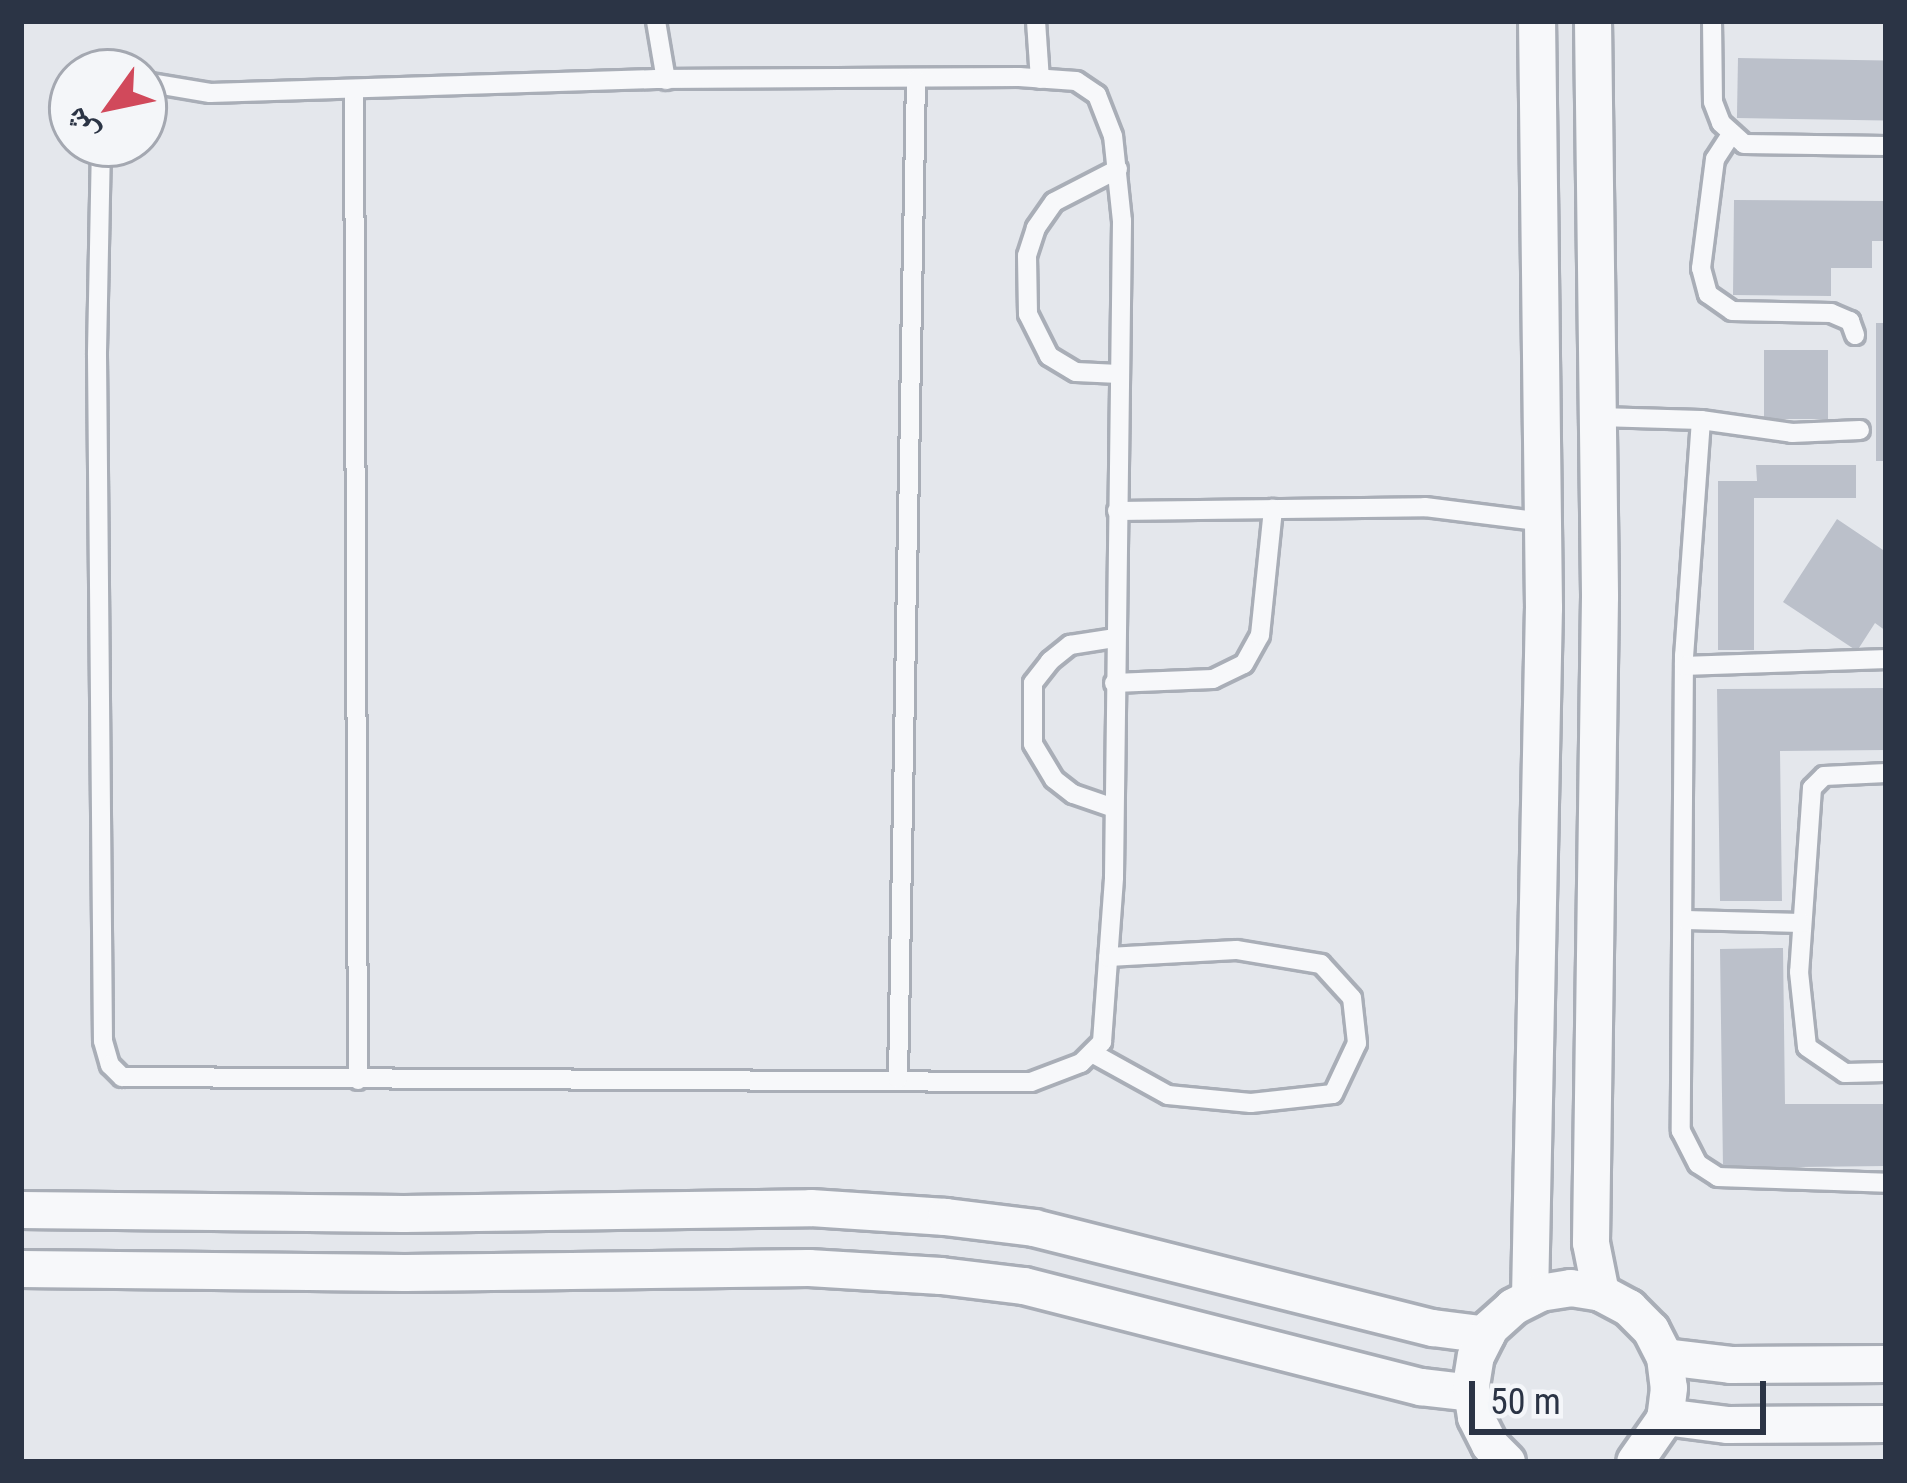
<!DOCTYPE html>
<meta charset="utf-8">
<style>
body{margin:0}
#map{position:relative;width:1907px;height:1483px;overflow:hidden;background:#e4e7ec;font-family:"Roboto Condensed","Noto Naskh Arabic",sans-serif}
div>[style]{position:absolute}
.building>*{inset:0;background:#bbc0ca;transform-origin:0 0}
.roads{filter:drop-shadow(3px 0 #a9aeb7) drop-shadow(-3px 0 #a9aeb7) drop-shadow(0 3px #a9aeb7) drop-shadow(0 -3px #a9aeb7)}
.lane>*{height:18px;margin:-9px;padding:0 9px;transform-origin:9px;border-radius:9px;background:#f7f8fa}
.street>*{height:36px;margin:-18px;padding:0 18px;transform-origin:18px;border-radius:18px;background:#f7f8fa}
span{translate:-50% -50%;white-space:nowrap;text-align:center;line-height:1.15;-webkit-text-stroke:9px #f4f6f9;paint-order:stroke}
.frame{position:absolute;inset:0;border:24px solid #2b3445;pointer-events:none}
.north{position:absolute;left:48px;top:48px;width:120px;height:120px;box-sizing:border-box;background:#f4f6f9;border:3px solid #a4a8b1;border-radius:50%;rotate:237deg;font-size:33px;font-weight:700;line-height:48px;text-align:center;color:#2b3445}
.north::after{content:'';display:block;margin:auto;width:42px;height:54px;background:#d1495b;clip-path:polygon(50% 0,100% 100%,50% 72%,0 100%)}
.scale{position:absolute;left:1469px;top:1381px;width:297px;height:54px;box-sizing:border-box;border:6px solid #2b3445;border-top:0;padding-left:15px;font-size:36px;line-height:42px;white-space:nowrap;color:#2b3445;-webkit-text-stroke:9px #f4f6f9;paint-order:stroke}
</style>
<div id="map">
<div class="building">
<i style="left:1738px;top:58px;width:148px;height:60px;rotate:1deg"></i>
<i style="clip-path:polygon(1734px 200px,1886px 201px,1886px 241px,1872px 241px,1872px 268px,1831px 268px,1831px 296px,1733px 295px)"></i>
<i style="left:1876px;top:323px;width:10px;height:138px"></i>
<i style="left:1764px;top:350px;width:64px;height:69px"></i>
<i style="clip-path:polygon(1756px 465px,1856px 465px,1856px 498px,1754px 498px,1754px 650px,1718px 650px,1718px 481px,1757px 481px)"></i>
<i style="clip-path:polygon(1837px 519px,1886px 552px,1886px 631px,1875px 623px,1857px 651px,1783px 602px)"></i>
<i style="clip-path:polygon(1886px 688px,1886px 750px,1780px 751px,1782px 901px,1720px 901px,1717px 689px)"></i>
<i style="clip-path:polygon(1783px 948px,1785px 1104px,1886px 1104px,1886px 1166px,1723px 1168px,1720px 949px)"></i>
</div>
<div class="roads">
<div class="lane">
<i style="left:656px;top:21px;width:60px;rotate:80.4deg"></i>
<i style="left:1036px;top:21px;width:58px;rotate:86.1deg"></i>
<i style="left:1712px;top:21px;width:81px;rotate:89.3deg"></i>
<i style="left:1713px;top:102px;width:22px;rotate:69deg"></i>
<i style="left:1721px;top:123px;width:31px;rotate:42deg"></i>
<i style="left:1744px;top:144px;width:142px;rotate:0.8deg"></i>
<i style="left:354px;top:90px;width:990px;rotate:89.77deg"></i>
<i style="left:1732px;top:133px;width:31px;rotate:123deg"></i>
<i style="left:1715px;top:159px;width:110px;rotate:97.3deg"></i>
<i style="left:1701px;top:268px;width:27px;rotate:75deg"></i>
<i style="left:1708px;top:294px;width:29px;rotate:35deg"></i>
<i style="left:1732px;top:311px;width:99px;rotate:1.2deg"></i>
<i style="left:1831px;top:313px;width:21px;rotate:23deg"></i>
<i style="left:1850px;top:321px;width:15px;rotate:70deg"></i>
<i style="left:101px;top:144px;width:211px;rotate:91.1deg"></i>
<i style="left:97px;top:355px;width:686px;rotate:89.5deg"></i>
<i style="left:103px;top:1041px;width:25px;rotate:74deg"></i>
<i style="left:110px;top:1065px;width:17px;rotate:45deg"></i>
<i style="left:122px;top:1077px;width:909px;rotate:0.32deg"></i>
<i style="left:1031px;top:1082px;width:53px;rotate:-20.8deg"></i>
<i style="left:1081px;top:1063px;width:30px;rotate:-45deg"></i>
<i style="left:1102px;top:1042px;width:165px;rotate:-85.8deg"></i>
<i style="left:1114px;top:877px;width:656px;rotate:-89.3deg"></i>
<i style="left:1122px;top:221px;width:85px;rotate:-96deg"></i>
<i style="left:1113px;top:136px;width:44px;rotate:-111.3deg"></i>
<i style="left:1097px;top:95px;width:25px;rotate:-146deg"></i>
<i style="left:1076px;top:81px;width:57px;rotate:-176deg"></i>
<i style="left:1019px;top:77px;width:363px;rotate:179.7deg"></i>
<i style="left:656px;top:79px;width:446px;rotate:178.2deg"></i>
<i style="left:210px;top:93px;width:67px;rotate:-170.5deg"></i>
<i style="left:1118px;top:169px;width:72px;rotate:152.7deg"></i>
<i style="left:1054px;top:202px;width:32px;rotate:125deg"></i>
<i style="left:1036px;top:228px;width:29px;rotate:108deg"></i>
<i style="left:1027px;top:256px;width:58px;rotate:89deg"></i>
<i style="left:1028px;top:314px;width:47px;rotate:63.4deg"></i>
<i style="left:1049px;top:356px;width:31px;rotate:31deg"></i>
<i style="left:1076px;top:372px;width:43px;rotate:2.7deg"></i>
<i style="left:1599px;top:417px;width:102px;rotate:1.7deg"></i>
<i style="left:1701px;top:420px;width:92px;rotate:8.1deg"></i>
<i style="left:1792px;top:433px;width:68px;rotate:-2.5deg"></i>
<i style="left:1701px;top:420px;width:236px;rotate:94.1deg"></i>
<i style="left:1684px;top:655px;width:476px;rotate:90.4deg"></i>
<i style="left:1681px;top:1131px;width:37px;rotate:63deg"></i>
<i style="left:1698px;top:1164px;width:24px;rotate:33deg"></i>
<i style="left:1718px;top:1177px;width:168px;rotate:2deg"></i>
<i style="left:1117px;top:511px;width:308px;rotate:-0.7deg"></i>
<i style="left:1425px;top:507px;width:119px;rotate:7.2deg"></i>
<i style="left:1684px;top:666px;width:202px;rotate:-2deg"></i>
<i style="left:1114px;top:683px;width:99px;rotate:-2.3deg"></i>
<i style="left:1213px;top:679px;width:34px;rotate:-26deg"></i>
<i style="left:1244px;top:664px;width:33px;rotate:-61deg"></i>
<i style="left:1260px;top:635px;width:127px;rotate:-84.1deg"></i>
<i style="left:1886px;top:773px;width:62px;rotate:177.2deg"></i>
<i style="left:1824px;top:776px;width:17px;rotate:135deg"></i>
<i style="left:1812px;top:788px;width:184px;rotate:94deg"></i>
<i style="left:1799px;top:972px;width:75px;rotate:83.9deg"></i>
<i style="left:1807px;top:1047px;width:46px;rotate:34.4deg"></i>
<i style="left:1845px;top:1073px;width:41px;rotate:-1.4deg"></i>
<i style="left:1114px;top:808px;width:43px;rotate:-161.1deg"></i>
<i style="left:1073px;top:794px;width:24px;rotate:-142deg"></i>
<i style="left:1054px;top:779px;width:41px;rotate:-121deg"></i>
<i style="left:1033px;top:744px;width:61px;rotate:-90deg"></i>
<i style="left:1033px;top:683px;width:28px;rotate:-52deg"></i>
<i style="left:1050px;top:661px;width:26px;rotate:-39deg"></i>
<i style="left:1070px;top:645px;width:46px;rotate:-8.8deg"></i>
<i style="left:1685px;top:920px;width:117px;rotate:1.5deg"></i>
<i style="left:1092px;top:1053px;width:87px;rotate:28.9deg"></i>
<i style="left:1168px;top:1095px;width:83px;rotate:5.5deg"></i>
<i style="left:1251px;top:1103px;width:82px;rotate:-6.3deg"></i>
<i style="left:1333px;top:1094px;width:56px;rotate:-64.8deg"></i>
<i style="left:1357px;top:1043px;width:45px;rotate:-96.3deg"></i>
<i style="left:1352px;top:998px;width:46px;rotate:-132.4deg"></i>
<i style="left:1321px;top:964px;width:86px;rotate:-170.6deg"></i>
<i style="left:1236px;top:950px;width:128px;rotate:176.9deg"></i>
<i style="left:898px;top:1079px;width:1000px;rotate:-88.97deg"></i>
</div>
<div class="street">
<i style="left:1593px;top:21px;width:576px;rotate:89.3deg"></i>
<i style="left:1600px;top:597px;width:646px;rotate:90.8deg"></i>
<i style="left:1591px;top:1243px;width:51px;rotate:78.7deg"></i>
<i style="left:21px;top:1210px;width:383px;rotate:0.6deg"></i>
<i style="left:404px;top:1214px;width:407px;rotate:-0.8deg"></i>
<i style="left:811px;top:1208px;width:135px;rotate:3.8deg"></i>
<i style="left:946px;top:1217px;width:89px;rotate:7.1deg"></i>
<i style="left:1034px;top:1228px;width:411px;rotate:14.1deg"></i>
<i style="left:1433px;top:1328px;width:54px;rotate:7.4deg"></i>
<i style="left:21px;top:1269px;width:384px;rotate:0.6deg"></i>
<i style="left:405px;top:1273px;width:404px;rotate:-0.7deg"></i>
<i style="left:809px;top:1268px;width:132px;rotate:3.5deg"></i>
<i style="left:941px;top:1276px;width:84px;rotate:6.9deg"></i>
<i style="left:1024px;top:1286px;width:410px;rotate:14.3deg"></i>
<i style="left:1421px;top:1387px;width:51px;rotate:6.7deg"></i>
<i style="left:1530px;top:1298px;width:690px;rotate:-88.84deg"></i>
<i style="left:1544px;top:608px;width:587px;rotate:-90.68deg"></i>
<i style="left:1665px;top:1357px;width:66px;rotate:6.9deg"></i>
<i style="left:1731px;top:1365px;width:155px;rotate:-0.4deg"></i>
<i style="left:1665px;top:1417px;width:64px;rotate:7.2deg"></i>
<i style="left:1728px;top:1425px;width:158px;rotate:-0.4deg"></i>
<i style="left:1507px;top:1462px;width:24px;rotate:-135deg"></i>
<i style="left:1490px;top:1445px;width:31px;rotate:-117deg"></i>
<i style="left:1476px;top:1417px;width:31px;rotate:-99deg"></i>
<i style="left:1471px;top:1386px;width:30px;rotate:-81deg"></i>
<i style="left:1476px;top:1356px;width:31px;rotate:-63deg"></i>
<i style="left:1490px;top:1328px;width:31px;rotate:-42deg"></i>
<i style="left:1513px;top:1307px;width:30px;rotate:-27deg"></i>
<i style="left:1540px;top:1293px;width:31px;rotate:-9deg"></i>
<i style="left:1571px;top:1288px;width:30px;rotate:9deg"></i>
<i style="left:1601px;top:1293px;width:32px;rotate:28deg"></i>
<i style="left:1629px;top:1308px;width:31px;rotate:45deg"></i>
<i style="left:1651px;top:1330px;width:30px;rotate:63deg"></i>
<i style="left:1665px;top:1357px;width:31px;rotate:83deg"></i>
<i style="left:1669px;top:1388px;width:31px;rotate:97deg"></i>
<i style="left:1665px;top:1419px;width:52px;rotate:124.9deg"></i>
</div>
</div>
<div class="frame"></div>
<div class="north">ش</div>
<div class="scale">50 m</div>
</div>
